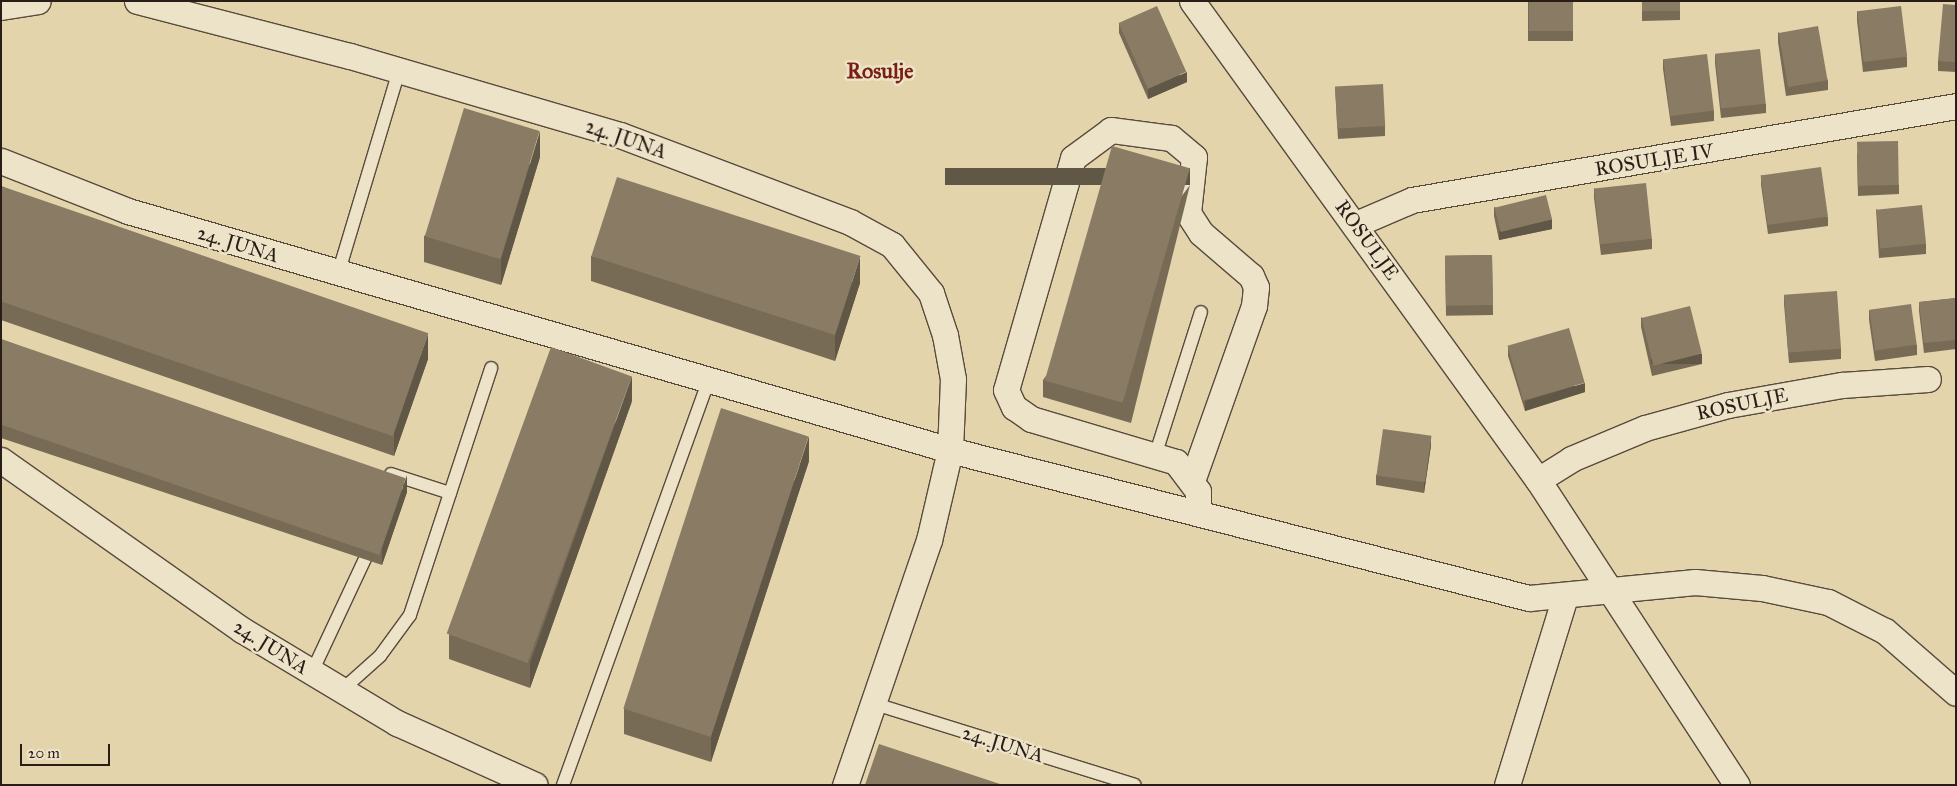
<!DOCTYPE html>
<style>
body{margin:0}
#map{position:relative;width:1957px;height:786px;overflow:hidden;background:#e4d4ac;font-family:"IM FELL Great Primer",serif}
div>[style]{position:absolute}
.roads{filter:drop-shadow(1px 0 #584b3c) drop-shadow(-1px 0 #584b3c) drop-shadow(0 1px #584b3c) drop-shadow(0 -1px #584b3c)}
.service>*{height:12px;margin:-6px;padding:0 6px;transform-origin:6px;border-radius:6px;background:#ede3c9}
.minor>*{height:25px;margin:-12.5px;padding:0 12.5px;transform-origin:12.5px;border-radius:12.5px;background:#ede3c9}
.wall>*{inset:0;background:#776b56;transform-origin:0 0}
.shaded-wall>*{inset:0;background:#615746;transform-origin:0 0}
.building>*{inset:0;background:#8a7c64;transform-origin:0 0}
span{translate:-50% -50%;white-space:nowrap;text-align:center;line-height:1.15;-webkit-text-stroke:5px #ede3c9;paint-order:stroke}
.street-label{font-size:20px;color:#291d17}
.quarter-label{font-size:22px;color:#7a1f14;font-weight:700}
.frame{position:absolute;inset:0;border:2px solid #291d17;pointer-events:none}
.scale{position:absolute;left:20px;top:744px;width:90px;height:22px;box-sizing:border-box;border:2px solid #291d17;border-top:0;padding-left:6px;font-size:15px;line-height:18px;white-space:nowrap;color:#291d17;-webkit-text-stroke:4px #ede3c9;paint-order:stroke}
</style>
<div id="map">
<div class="roads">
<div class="service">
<i style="left:338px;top:274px;width:212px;rotate:-73.3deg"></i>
<i style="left:1155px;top:456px;width:151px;rotate:-72.3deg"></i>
<i style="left:391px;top:474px;width:62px;rotate:17.9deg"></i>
<i style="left:312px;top:672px;width:125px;rotate:-64.9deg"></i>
<i style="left:342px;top:690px;width:51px;rotate:-41.8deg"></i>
<i style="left:380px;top:656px;width:51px;rotate:-53.8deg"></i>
<i style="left:410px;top:615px;width:260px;rotate:-71.8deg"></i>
<i style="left:872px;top:703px;width:275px;rotate:17.3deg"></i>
<i style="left:563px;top:785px;width:431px;rotate:-70.2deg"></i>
</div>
<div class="minor">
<i style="left:137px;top:1px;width:220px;rotate:14.5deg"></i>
<i style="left:350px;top:56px;width:281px;rotate:16.3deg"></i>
<i style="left:620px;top:135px;width:246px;rotate:20.7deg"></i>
<i style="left:850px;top:222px;width:48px;rotate:28.7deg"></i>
<i style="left:892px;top:245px;width:62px;rotate:50.9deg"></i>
<i style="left:931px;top:293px;width:44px;rotate:71.6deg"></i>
<i style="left:945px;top:335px;width:45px;rotate:79.7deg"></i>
<i style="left:953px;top:379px;width:71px;rotate:92.4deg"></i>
<i style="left:950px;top:450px;width:598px;rotate:14.34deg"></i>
<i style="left:1529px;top:598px;width:167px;rotate:-5.5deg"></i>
<i style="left:1695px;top:582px;width:67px;rotate:5.1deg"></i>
<i style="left:1762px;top:588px;width:67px;rotate:12deg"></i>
<i style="left:1828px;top:602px;width:64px;rotate:27deg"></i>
<i style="left:1885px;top:631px;width:94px;rotate:41.1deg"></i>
<i style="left:1192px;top:1px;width:591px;rotate:54.16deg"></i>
<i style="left:1538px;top:480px;width:364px;rotate:56.9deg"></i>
<i style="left:1px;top:7px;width:37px;rotate:-9deg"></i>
<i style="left:1px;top:161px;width:136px;rotate:21.5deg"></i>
<i style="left:128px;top:211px;width:856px;rotate:16.21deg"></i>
<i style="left:950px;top:450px;width:92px;rotate:103.1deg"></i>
<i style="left:929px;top:540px;width:259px;rotate:108.9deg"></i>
<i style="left:1356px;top:224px;width:61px;rotate:-23.2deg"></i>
<i style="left:1412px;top:200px;width:552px;rotate:-9.8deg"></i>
<i style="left:1px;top:460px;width:295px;rotate:35.2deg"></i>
<i style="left:242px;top:630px;width:181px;rotate:31deg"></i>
<i style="left:397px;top:723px;width:151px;rotate:24.2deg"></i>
<i style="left:1193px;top:478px;width:182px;rotate:-70.5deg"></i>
<i style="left:1254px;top:306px;width:19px;rotate:-84deg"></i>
<i style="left:1256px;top:287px;width:12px;rotate:-114deg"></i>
<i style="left:1251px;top:276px;width:66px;rotate:-139.3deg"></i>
<i style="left:1201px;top:233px;width:24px;rotate:-123deg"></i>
<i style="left:1188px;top:213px;width:56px;rotate:-83.9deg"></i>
<i style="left:1194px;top:157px;width:30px;rotate:-140deg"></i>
<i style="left:1171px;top:138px;width:61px;rotate:-172.4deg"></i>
<i style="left:1111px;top:130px;width:47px;rotate:143.6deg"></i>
<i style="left:1073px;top:158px;width:241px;rotate:106.1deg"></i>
<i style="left:1006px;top:390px;width:19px;rotate:65deg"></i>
<i style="left:1014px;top:407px;width:21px;rotate:35deg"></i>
<i style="left:1031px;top:419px;width:151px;rotate:16.5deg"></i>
<i style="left:1176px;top:462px;width:36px;rotate:53deg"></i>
<i style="left:1198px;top:491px;width:22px;rotate:90deg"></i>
<i style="left:1538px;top:480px;width:39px;rotate:-32deg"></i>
<i style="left:1571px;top:459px;width:80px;rotate:-22.7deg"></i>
<i style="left:1645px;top:428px;width:86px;rotate:-15.5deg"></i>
<i style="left:1728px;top:405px;width:116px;rotate:-10deg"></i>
<i style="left:1842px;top:385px;width:86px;rotate:-4deg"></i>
<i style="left:1507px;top:785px;width:197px;rotate:-72.9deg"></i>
</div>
</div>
<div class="wall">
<i style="left:1528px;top:1px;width:45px;height:40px"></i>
<i style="clip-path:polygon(1642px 1px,1680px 10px,1680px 20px,1642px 21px)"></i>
<i style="clip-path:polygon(1956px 5px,1956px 72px,1938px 71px,1938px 61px)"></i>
<i style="clip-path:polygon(1857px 11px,1907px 57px,1907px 67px,1863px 72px,1857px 21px)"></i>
<i style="clip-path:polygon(1119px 23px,1187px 82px,1148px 99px,1119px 33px)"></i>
<i style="clip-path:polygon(1778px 32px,1828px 80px,1828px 90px,1786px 96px,1778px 42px)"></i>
<i style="clip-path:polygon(1715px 54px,1766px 104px,1766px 113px,1721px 118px,1715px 63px)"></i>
<i style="clip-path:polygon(1663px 59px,1714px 111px,1714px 121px,1671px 126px,1663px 69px)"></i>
<i style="clip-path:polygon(1335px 87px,1385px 126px,1385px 136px,1338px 139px)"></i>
<i style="clip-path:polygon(1857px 153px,1899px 185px,1899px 194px,1858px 196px)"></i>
<i style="clip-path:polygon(540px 157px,501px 285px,424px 262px,424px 236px)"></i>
<i style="clip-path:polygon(1761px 175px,1828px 217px,1828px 226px,1768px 234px,1761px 185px)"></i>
<i style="clip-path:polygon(1190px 185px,1131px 423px,1043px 397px,1043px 380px)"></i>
<i style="clip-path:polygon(1px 186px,428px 359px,394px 456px,1px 320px)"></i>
<i style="clip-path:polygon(1594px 188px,1652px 239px,1652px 249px,1601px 255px,1594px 198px)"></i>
<i style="clip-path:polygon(1494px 207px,1552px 229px,1499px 240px,1494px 216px)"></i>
<i style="clip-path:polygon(1876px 209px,1926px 244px,1926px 254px,1879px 258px)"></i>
<i style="left:1492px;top:255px;width:60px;height:47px;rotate:89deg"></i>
<i style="clip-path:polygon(591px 256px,860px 283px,835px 361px,591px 281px)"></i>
<i style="clip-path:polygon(1784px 295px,1841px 349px,1841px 359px,1789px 363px,1784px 304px)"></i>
<i style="clip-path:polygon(1956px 298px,1956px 349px,1924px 353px,1919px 311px,1919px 302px)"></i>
<i style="clip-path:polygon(1869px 310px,1917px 345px,1917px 355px,1875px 361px,1869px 320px)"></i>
<i style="clip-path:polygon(1641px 317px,1702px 364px,1652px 376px,1641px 327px)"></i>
<i style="clip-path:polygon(1px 339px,407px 492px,382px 565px,1px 438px)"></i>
<i style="clip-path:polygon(1508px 346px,1585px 392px,1525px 411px,1508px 356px)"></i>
<i style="clip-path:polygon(632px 401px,530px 688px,449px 659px,449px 634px)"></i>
<i style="clip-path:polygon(1431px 445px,1424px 493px,1376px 485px,1376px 475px)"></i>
<i style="clip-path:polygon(809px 461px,711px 762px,624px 734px,624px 709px)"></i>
</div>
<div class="shaded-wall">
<i style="clip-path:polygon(1187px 72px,1187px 82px,1148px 99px,1148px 89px)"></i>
<i style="clip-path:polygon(540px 131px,540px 157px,501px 285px,501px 259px)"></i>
<i style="left:1190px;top:168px;width:17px;height:245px;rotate:90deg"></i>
<i style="clip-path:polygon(1552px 219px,1552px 229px,1499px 240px,1499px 231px)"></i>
<i style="clip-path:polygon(860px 257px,860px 283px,835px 361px,835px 336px)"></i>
<i style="clip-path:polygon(428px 334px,428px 359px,394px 456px,394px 431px)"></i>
<i style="left:1702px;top:354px;width:10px;height:51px;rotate:90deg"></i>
<i style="clip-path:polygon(632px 376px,632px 401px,530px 688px,530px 663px)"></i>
<i style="clip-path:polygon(1585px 383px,1585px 392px,1525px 411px,1525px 401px)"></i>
<i style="clip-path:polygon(809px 436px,809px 461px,711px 762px,711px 736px)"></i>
<i style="clip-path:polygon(1431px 436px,1431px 445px,1424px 493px,1424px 483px)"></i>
<i style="clip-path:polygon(407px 475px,407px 492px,382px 565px,382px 548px)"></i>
</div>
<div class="building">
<i style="left:1529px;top:1px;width:44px;height:30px"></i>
<i style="left:1642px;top:1px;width:38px;height:10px"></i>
<i style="clip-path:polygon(1943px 4px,1956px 5px,1956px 62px,1938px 61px)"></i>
<i style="left:1157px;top:6px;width:72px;height:42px;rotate:66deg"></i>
<i style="left:1901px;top:6px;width:51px;height:44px;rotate:83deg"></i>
<i style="left:1818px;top:26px;width:55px;height:40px;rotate:80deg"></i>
<i style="left:1760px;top:49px;width:55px;height:45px;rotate:84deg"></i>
<i style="left:1707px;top:54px;width:57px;height:44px;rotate:83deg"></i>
<i style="left:1383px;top:84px;width:42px;height:48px;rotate:87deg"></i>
<i style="left:464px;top:108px;width:79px;height:134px;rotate:17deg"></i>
<i style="left:1898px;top:141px;width:44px;height:41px;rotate:89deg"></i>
<i style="left:1112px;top:146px;width:81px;height:244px;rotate:16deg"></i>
<i style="left:1821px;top:167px;width:50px;height:61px;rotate:82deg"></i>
<i style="left:617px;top:177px;width:256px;height:83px;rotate:18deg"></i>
<i style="left:1646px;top:183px;width:56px;height:52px;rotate:84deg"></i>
<i style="left:1px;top:186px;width:452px;height:109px;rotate:19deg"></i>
<i style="left:1546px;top:195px;width:25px;height:53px;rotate:76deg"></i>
<i style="left:1922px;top:205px;width:39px;height:46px;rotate:84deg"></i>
<i style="left:1492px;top:255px;width:50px;height:47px;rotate:89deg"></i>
<i style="left:1837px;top:291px;width:58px;height:53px;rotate:86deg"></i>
<i style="clip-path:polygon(1956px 298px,1956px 340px,1924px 343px,1919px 302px)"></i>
<i style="left:1911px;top:304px;width:41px;height:42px;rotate:82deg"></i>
<i style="left:1690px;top:306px;width:49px;height:50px;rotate:76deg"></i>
<i style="left:1569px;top:328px;width:57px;height:64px;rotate:74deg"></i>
<i style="left:1px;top:339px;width:428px;height:81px;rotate:19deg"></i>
<i style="left:551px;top:347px;width:86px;height:305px;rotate:20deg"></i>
<i style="left:721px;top:408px;width:92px;height:316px;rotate:18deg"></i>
<i style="left:1383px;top:429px;width:49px;height:47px;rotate:8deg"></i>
<i style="clip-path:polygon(879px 744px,1003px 785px,865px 785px)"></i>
</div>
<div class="street-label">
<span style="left:626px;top:139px;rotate:19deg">24. JUNA</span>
<span style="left:1654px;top:160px;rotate:-9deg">ROSULJE IV</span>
<span style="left:1367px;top:240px;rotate:54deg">ROSULJE</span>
<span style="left:238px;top:244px;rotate:17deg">24. JUNA</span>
<span style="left:1742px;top:404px;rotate:-12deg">ROSULJE</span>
<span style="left:271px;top:647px;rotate:32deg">24. JUNA</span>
<span style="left:1003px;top:744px;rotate:17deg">24. JUNA</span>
</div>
<div class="quarter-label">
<span style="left:880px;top:71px">Rosulje</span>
</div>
<div class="frame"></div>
<div class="scale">20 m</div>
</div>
